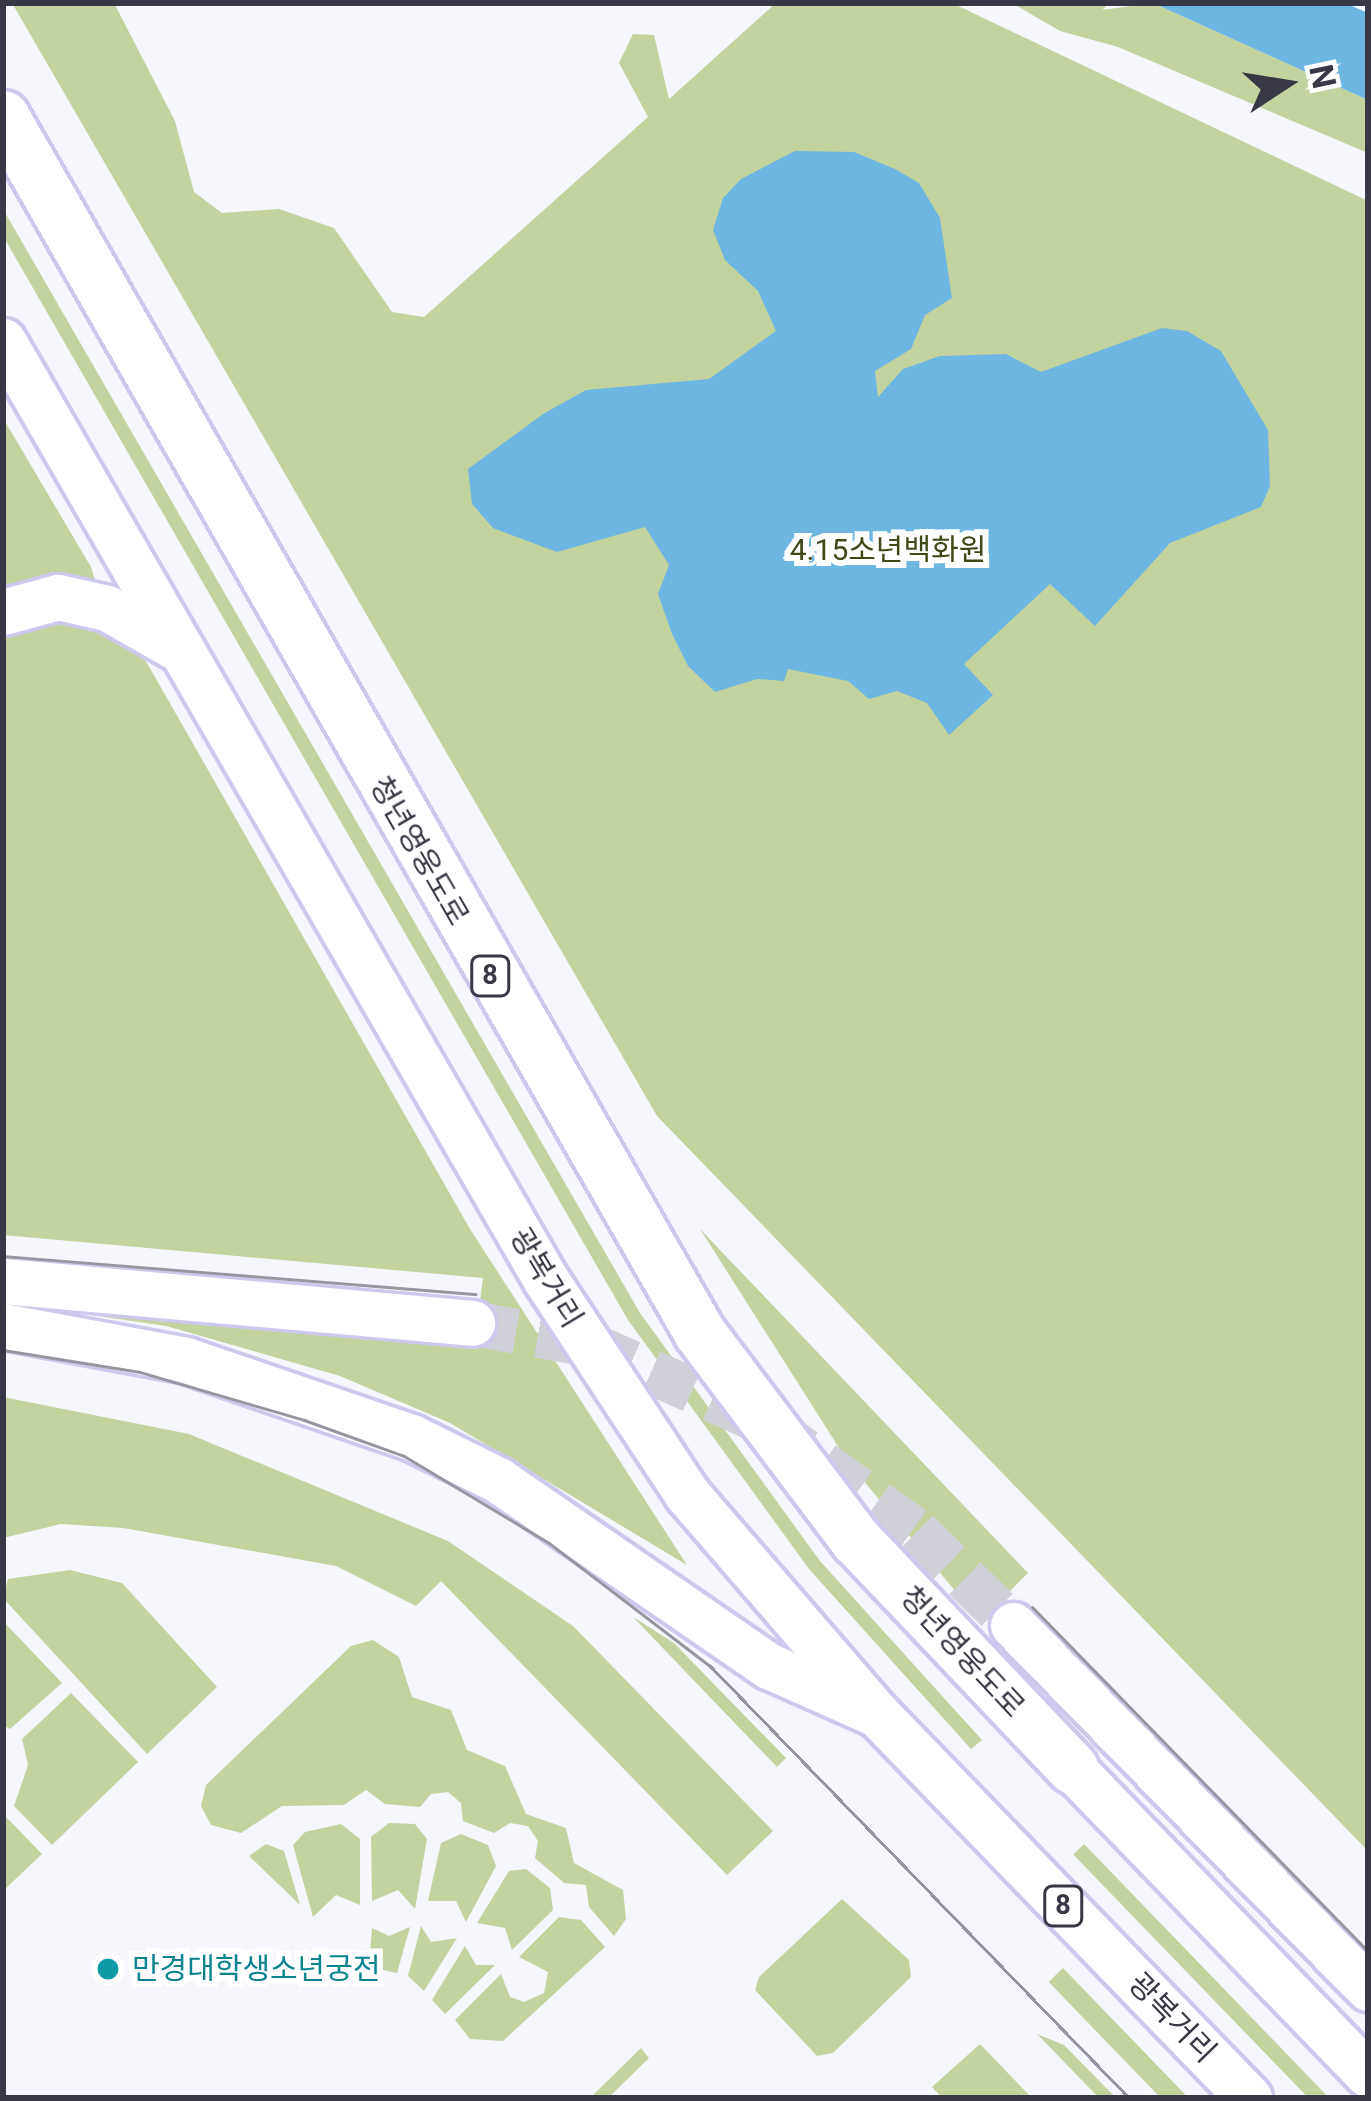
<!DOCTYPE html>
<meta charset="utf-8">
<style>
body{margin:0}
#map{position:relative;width:1371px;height:2101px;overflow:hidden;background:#f6f6fd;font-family:Roboto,"Noto Sans KR",sans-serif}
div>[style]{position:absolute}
.green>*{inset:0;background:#c3d39f;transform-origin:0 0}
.water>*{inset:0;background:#6cb6e1}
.primary-tunnel>*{height:45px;margin-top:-22.5px;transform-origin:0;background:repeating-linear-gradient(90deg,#d0d0d8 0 45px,transparent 0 67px)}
.roads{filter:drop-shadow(3px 0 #cdc9ed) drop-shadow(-3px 0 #cdc9ed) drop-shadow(0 3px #cdc9ed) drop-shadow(0 -3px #cdc9ed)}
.primary>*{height:45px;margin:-22.5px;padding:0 22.5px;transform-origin:22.5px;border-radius:22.5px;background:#fff}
.trunk>*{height:45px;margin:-22.5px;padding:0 22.5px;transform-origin:22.5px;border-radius:22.5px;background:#fff}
.motorway>*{height:51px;margin:-25.5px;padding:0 25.5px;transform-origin:25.5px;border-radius:25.5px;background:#fff}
.tram>*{height:3px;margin:-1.5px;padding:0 1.5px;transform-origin:1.5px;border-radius:1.5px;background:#9696a0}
.dots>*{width:33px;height:33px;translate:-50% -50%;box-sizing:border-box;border:6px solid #fff;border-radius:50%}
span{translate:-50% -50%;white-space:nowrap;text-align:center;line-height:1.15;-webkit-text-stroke:12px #fff;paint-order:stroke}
.shield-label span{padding:3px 9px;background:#fff;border:3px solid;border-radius:9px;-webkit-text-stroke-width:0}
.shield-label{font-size:27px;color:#383745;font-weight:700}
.park-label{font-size:30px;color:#3d4a17}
.street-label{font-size:30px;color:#383745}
.culture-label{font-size:30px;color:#0d838f}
.left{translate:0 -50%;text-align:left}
.frame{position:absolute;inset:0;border:6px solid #383745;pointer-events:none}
.north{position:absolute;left:1227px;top:24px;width:120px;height:120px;-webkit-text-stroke:9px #fff;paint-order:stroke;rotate:78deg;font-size:33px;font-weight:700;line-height:48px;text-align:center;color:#383745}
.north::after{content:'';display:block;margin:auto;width:42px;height:54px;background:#383745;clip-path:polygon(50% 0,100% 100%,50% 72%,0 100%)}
</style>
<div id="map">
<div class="green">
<i style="clip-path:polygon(12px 3px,114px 3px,175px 121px,194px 192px,222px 213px,279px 209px,334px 228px,392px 312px,424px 317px,648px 117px,619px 63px,633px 34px,654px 35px,669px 99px,776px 3px,952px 3px,1368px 201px,1368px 1851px,657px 1116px)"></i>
<i style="clip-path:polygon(1012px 3px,1110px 3px,1102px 10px,1153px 3px,1368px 100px,1368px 153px,1118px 47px,1060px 31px)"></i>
<i style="clip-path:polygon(3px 209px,640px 1313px,820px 1561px,982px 1740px,971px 1749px,809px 1569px,628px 1320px,3px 236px)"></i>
<i style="clip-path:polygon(3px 418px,91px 567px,96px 584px,3px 587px)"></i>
<i style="clip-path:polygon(77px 617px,139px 649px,470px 1229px,687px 1565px,450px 1423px,340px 1376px,166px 1326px,3px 1302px,475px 1339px,483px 1278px,3px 1235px,3px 623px)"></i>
<i style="clip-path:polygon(700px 1229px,1028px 1573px,980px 1621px,848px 1462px)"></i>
<i style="clip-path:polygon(3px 1397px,189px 1434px,448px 1541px,573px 1626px,773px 1831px,727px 1875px,441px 1581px,416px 1606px,336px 1566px,123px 1528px,61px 1524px,3px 1538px)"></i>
<i style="clip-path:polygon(70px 1570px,122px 1583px,217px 1687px,147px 1754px,3px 1598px,8px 1579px)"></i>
<i style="clip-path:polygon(633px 1617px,674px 1643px,786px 1758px,777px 1767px)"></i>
<i style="clip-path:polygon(3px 1621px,62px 1683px,10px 1729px,3px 1725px)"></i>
<i style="clip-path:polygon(373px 1640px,399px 1657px,412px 1697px,451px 1710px,467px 1750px,505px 1766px,526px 1814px,566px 1828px,574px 1863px,623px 1890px,626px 1919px,614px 1936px,589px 1907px,586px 1885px,564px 1883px,535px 1858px,538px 1841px,528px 1826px,510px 1823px,494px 1833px,463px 1821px,461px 1803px,448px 1792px,431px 1794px,420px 1807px,385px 1804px,366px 1790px,344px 1805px,282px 1806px,241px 1833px,211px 1825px,201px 1806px,206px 1785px,351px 1646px)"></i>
<i style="clip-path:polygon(71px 1693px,138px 1762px,52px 1845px,14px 1806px,28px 1765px,22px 1739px)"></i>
<i style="clip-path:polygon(6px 1817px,42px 1854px,3px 1891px,3px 1819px)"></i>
<i style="clip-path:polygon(389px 1823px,415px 1824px,427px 1839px,415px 1909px,398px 1890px,372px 1901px,371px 1837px)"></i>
<i style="clip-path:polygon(341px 1824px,360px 1839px,360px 1905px,336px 1895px,313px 1917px,293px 1845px,305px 1832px)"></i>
<i style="clip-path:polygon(461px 1834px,488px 1845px,496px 1866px,466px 1922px,456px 1901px,428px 1901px,441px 1843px)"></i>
<i style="clip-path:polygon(266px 1844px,284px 1851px,300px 1905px,249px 1856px)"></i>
<i style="left:1084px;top:1844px;width:354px;height:15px;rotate:46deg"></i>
<i style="clip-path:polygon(526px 1869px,550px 1888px,553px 1910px,512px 1950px,505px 1928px,477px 1923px,509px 1871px)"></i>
<i style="clip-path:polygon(842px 1899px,909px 1960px,911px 1977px,833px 2053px,817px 2056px,755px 1990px,759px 1977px)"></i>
<i style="clip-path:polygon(559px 1917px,581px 1920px,605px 1947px,503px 2041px,470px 2039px,455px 2020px,501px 1974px,510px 1997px,524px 2002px,544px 1993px,548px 1972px,519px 1957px)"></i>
<i style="clip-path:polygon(421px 1926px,431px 1942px,457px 1938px,424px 1991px,408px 1976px)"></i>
<i style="clip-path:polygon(410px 1927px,397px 1973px,369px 1967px,372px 1928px,389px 1936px)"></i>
<i style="clip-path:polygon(465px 1946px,476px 1965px,495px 1965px,445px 2014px,432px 2000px)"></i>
<i style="left:1063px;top:1968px;width:180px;height:20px;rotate:46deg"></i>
<i style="clip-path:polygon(1037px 2034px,1064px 2045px,1116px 2098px,1099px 2098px)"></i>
<i style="clip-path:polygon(980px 2044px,1032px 2098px,942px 2098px,932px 2087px)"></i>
<i style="clip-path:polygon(641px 2048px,649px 2058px,608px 2098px,590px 2098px)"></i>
</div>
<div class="water">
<i style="clip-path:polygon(1153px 3px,1345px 3px,1368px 13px,1368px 100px)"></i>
<i style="clip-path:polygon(795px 151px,854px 152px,895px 169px,919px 183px,940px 218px,952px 298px,925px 315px,911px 349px,875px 371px,878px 397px,903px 369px,940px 356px,1006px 354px,1041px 372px,1162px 328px,1187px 331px,1221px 351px,1268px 430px,1270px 486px,1261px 507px,1170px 543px,1095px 626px,1050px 584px,964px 664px,993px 695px,949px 735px,927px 703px,897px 691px,869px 699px,848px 681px,788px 669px,784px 681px,757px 679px,715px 692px,688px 666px,672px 634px,658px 594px,669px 565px,645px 527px,557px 552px,493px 528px,472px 504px,468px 469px,543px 414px,586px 390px,709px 379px,776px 331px,758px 291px,725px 260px,713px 230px,723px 198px,741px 179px)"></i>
</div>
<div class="primary-tunnel">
<i style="left:472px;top:1323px;width:120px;rotate:10.1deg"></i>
<i style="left:590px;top:1344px;width:195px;rotate:24.2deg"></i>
<i style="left:768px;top:1424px;width:183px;rotate:35.7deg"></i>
<i style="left:917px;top:1531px;width:134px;rotate:44.4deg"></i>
</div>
<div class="roads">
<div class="primary">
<i style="left:3px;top:612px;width:57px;rotate:-15.3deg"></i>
<i style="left:58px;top:597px;width:50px;rotate:12.7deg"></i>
<i style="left:107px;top:608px;width:83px;rotate:29.7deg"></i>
<i style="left:3px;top:1281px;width:471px;rotate:5.1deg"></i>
<i style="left:3px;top:1326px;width:186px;rotate:10.5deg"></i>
<i style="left:186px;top:1360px;width:238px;rotate:18.9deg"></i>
<i style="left:411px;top:1437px;width:97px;rotate:26.3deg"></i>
<i style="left:498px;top:1480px;width:329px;rotate:34.5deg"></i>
<i style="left:769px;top:1666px;width:118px;rotate:24deg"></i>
<i style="left:1013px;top:1625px;width:508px;rotate:45.64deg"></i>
</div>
<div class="trunk">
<i style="left:3px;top:341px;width:1085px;rotate:59.96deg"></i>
<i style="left:546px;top:1280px;width:256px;rotate:56.6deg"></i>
<i style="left:687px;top:1494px;width:291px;rotate:49.2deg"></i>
<i style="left:877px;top:1714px;width:535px;rotate:45.91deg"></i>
<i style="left:1072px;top:1768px;width:426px;rotate:46deg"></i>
</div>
<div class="motorway">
<i style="left:3px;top:116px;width:1401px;rotate:60.21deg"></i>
<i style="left:699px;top:1332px;width:261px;rotate:53deg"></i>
<i style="left:856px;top:1540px;width:314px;rotate:46.5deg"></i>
</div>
</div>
<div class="tram">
<i style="left:3px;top:1256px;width:474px;rotate:4.6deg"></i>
<i style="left:3px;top:1350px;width:139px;rotate:9.1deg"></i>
<i style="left:140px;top:1372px;width:171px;rotate:16.3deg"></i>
<i style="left:304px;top:1420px;width:106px;rotate:19.8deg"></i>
<i style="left:404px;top:1456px;width:169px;rotate:31deg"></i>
<i style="left:549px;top:1543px;width:203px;rotate:37.4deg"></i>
<i style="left:710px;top:1666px;width:602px;rotate:45.88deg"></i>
<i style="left:1032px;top:1607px;width:481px;rotate:45.7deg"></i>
</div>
<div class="dots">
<i style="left:108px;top:1969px;background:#0f9aa8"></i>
</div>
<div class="shield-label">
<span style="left:490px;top:976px">8</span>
<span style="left:1063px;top:1906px">8</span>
</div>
<div class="park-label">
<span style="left:888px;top:550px">4.15소년백화원</span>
</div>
<div class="street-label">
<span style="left:419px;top:851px;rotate:60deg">청년영웅도로</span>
<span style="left:546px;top:1278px;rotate:59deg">광복거리</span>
<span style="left:962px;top:1652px;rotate:47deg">청년영웅도로</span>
<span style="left:1172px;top:2018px;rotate:46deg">광복거리</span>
</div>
<div class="culture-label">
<span class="left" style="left:132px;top:1969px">만경대학생소년궁전</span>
</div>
<div class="frame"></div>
<div class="north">N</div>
</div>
